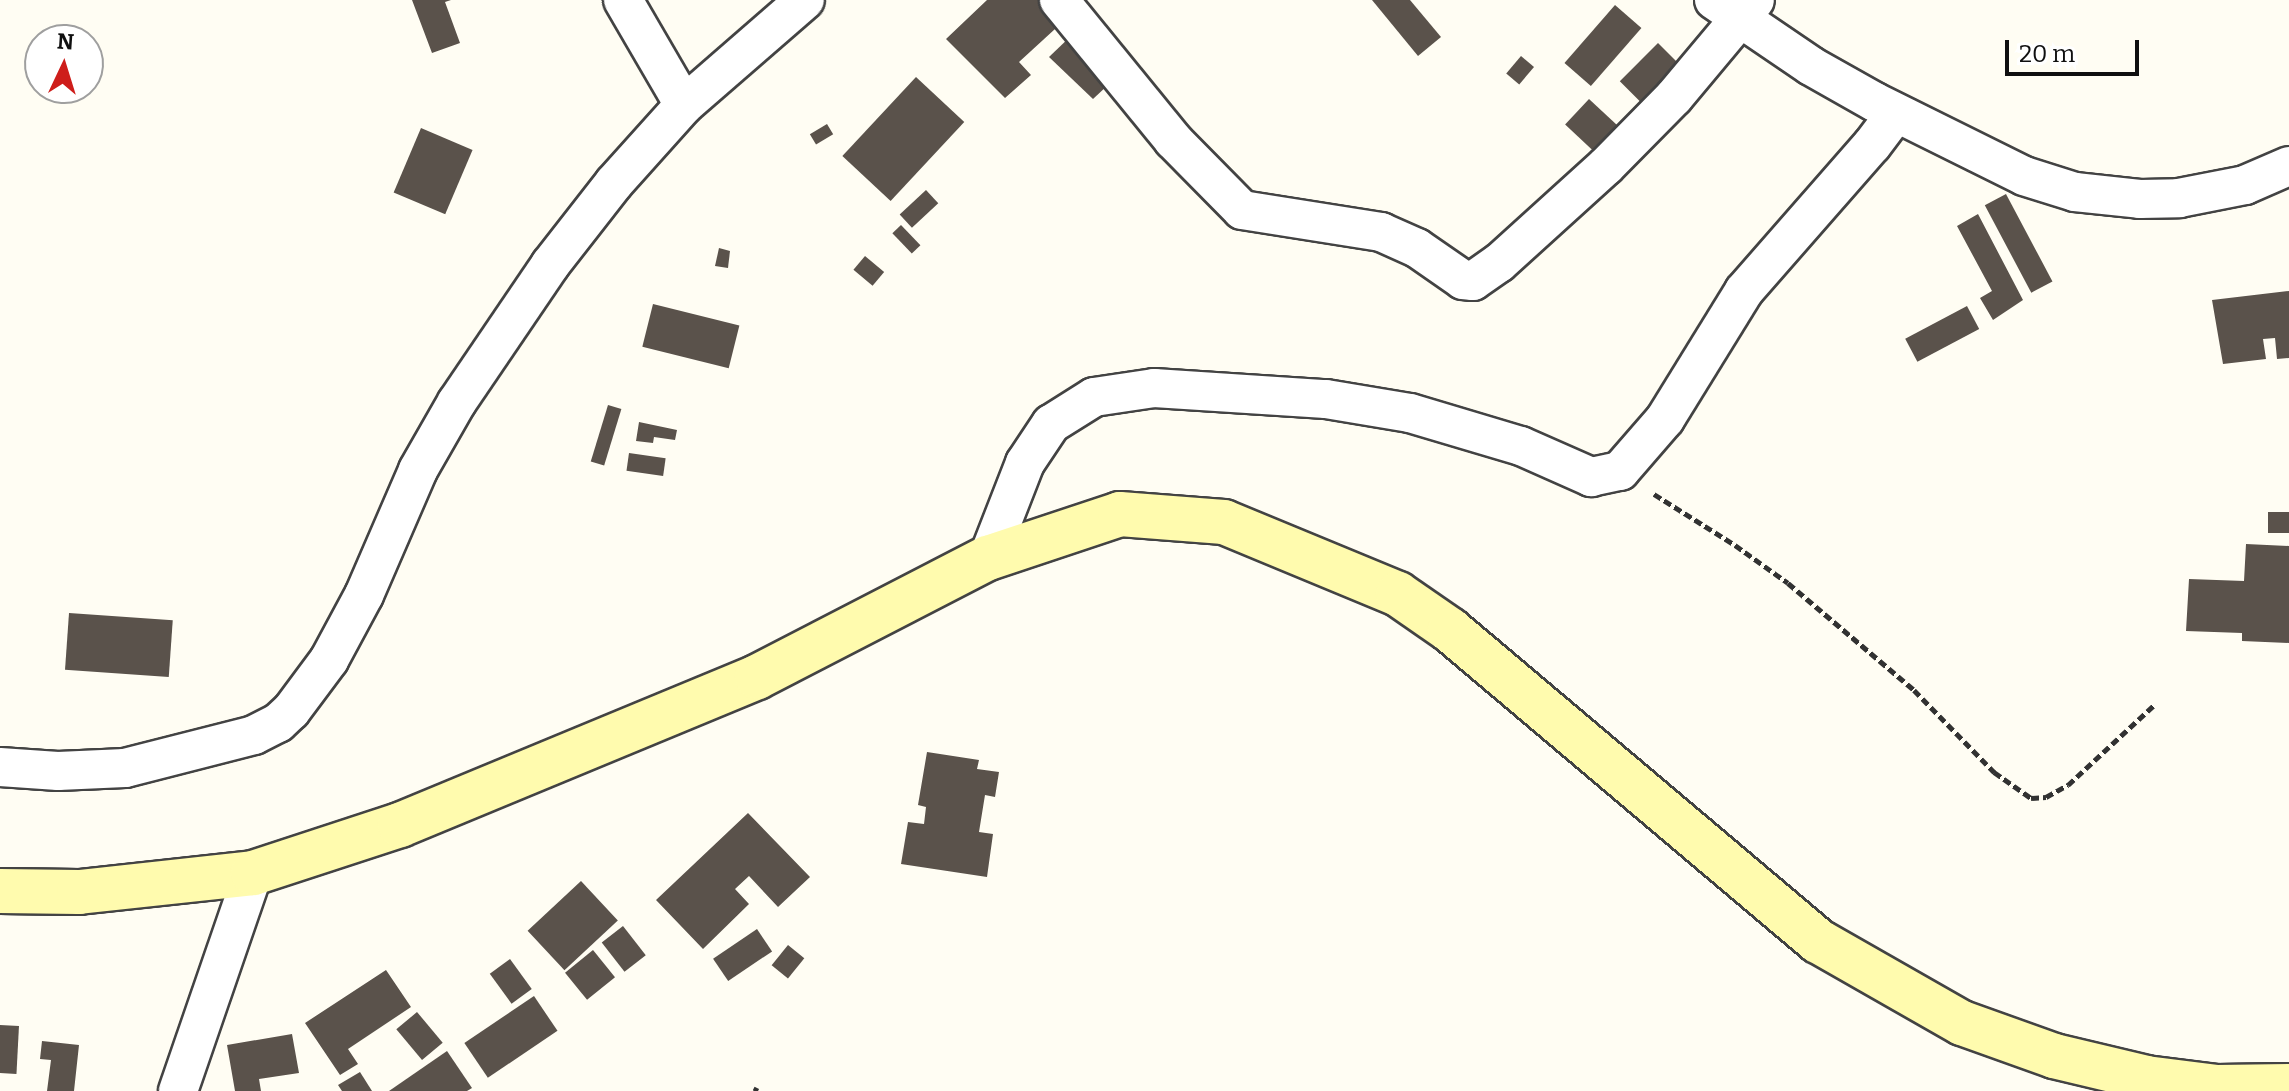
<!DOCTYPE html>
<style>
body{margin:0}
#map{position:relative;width:2289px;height:1091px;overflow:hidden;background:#fffdf3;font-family:Bitter,serif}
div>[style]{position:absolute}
.building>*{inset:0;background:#5a524b;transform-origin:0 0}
.path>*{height:5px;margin-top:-2.5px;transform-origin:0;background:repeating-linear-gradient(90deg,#323232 0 8px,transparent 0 12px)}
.roads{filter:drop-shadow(2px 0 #434343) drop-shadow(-2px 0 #434343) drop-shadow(0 2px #434343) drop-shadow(0 -2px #434343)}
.minor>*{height:38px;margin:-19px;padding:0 19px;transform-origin:19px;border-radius:19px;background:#fff}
.secondary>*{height:44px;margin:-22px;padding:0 22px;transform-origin:22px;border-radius:22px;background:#fffbae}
span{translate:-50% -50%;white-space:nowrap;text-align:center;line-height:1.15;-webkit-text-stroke:8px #fff;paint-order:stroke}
.north{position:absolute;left:24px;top:24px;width:80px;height:80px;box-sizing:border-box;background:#fff;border:2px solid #9f9f9f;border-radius:50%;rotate:4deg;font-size:22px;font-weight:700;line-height:32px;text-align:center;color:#101010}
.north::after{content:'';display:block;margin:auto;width:28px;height:36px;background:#ce1d1a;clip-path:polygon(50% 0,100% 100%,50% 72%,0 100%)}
.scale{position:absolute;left:2005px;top:40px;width:134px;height:36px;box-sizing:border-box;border:4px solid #101010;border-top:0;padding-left:10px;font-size:24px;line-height:28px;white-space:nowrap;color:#101010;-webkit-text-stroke:6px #fff;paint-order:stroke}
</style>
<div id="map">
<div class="building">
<i style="clip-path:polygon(412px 0,451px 0,445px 2px,460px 43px,432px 53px)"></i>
<i style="clip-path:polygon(987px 0,1049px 0,1067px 18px,1019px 62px,1031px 75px,1005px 98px,946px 39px)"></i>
<i style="clip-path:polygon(1372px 0,1410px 0,1441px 37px,1418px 56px)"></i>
<i style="left:1615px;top:5px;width:35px;height:77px;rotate:41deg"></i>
<i style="clip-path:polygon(1073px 34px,1108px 85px,1093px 99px,1049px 57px)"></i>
<i style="left:1658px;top:43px;width:34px;height:54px;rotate:45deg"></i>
<i style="left:1521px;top:56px;width:17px;height:23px;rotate:40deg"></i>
<i style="left:916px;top:77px;width:66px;height:108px;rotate:43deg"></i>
<i style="left:1589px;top:99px;width:50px;height:35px;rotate:43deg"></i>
<i style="left:827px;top:124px;width:12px;height:20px;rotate:59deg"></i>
<i style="left:421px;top:128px;width:56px;height:70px;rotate:23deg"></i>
<i style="left:926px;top:190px;width:18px;height:36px;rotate:47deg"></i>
<i style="left:2006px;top:194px;width:99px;height:24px;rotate:62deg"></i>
<i style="clip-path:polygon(1978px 214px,2023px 300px,1993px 320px,1980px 298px,1992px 291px,1957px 226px)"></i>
<i style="left:901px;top:225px;width:28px;height:12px;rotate:46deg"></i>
<i style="clip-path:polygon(719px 248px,730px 251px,728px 268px,715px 266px)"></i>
<i style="left:865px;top:256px;width:25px;height:18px;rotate:40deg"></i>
<i style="clip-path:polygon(2289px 291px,2289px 358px,2277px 359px,2275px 338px,2263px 339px,2266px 359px,2223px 364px,2212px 300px)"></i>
<i style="left:653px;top:304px;width:89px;height:44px;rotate:14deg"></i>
<i style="left:1967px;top:306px;width:26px;height:70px;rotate:62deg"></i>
<i style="left:608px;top:405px;width:14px;height:59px;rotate:17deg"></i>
<i style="clip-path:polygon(639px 422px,677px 430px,675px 440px,654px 437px,653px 443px,636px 441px)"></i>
<i style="left:629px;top:453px;width:37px;height:18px;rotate:8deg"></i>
<i style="left:2289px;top:512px;width:21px;height:21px;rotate:90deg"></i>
<i style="clip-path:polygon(2246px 544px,2289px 546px,2289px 643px,2242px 641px,2242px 633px,2186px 631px,2189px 579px,2244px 581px)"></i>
<i style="left:69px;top:613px;width:104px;height:57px;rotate:4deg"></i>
<i style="clip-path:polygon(927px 752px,979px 760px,977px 769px,999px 772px,995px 797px,985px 795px,979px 832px,993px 834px,987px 877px,901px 864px,908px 822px,924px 824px,926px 807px,918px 805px)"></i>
<i style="clip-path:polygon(748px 813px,810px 877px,778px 907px,749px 876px,735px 889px,749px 904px,703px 949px,656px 900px)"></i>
<i style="left:581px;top:881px;width:54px;height:73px;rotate:47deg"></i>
<i style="left:623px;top:926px;width:37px;height:27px;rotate:52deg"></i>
<i style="left:757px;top:929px;width:27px;height:53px;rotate:56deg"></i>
<i style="left:788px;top:945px;width:21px;height:26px;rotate:39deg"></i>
<i style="left:593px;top:950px;width:35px;height:36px;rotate:51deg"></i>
<i style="left:510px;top:959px;width:37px;height:25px;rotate:54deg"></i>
<i style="clip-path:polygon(386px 970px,411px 1007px,348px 1049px,358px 1064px,340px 1075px,305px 1023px)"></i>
<i style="left:534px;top:996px;width:42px;height:84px;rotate:56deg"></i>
<i style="left:417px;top:1012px;width:40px;height:27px;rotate:50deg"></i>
<i style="left:0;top:1025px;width:19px;height:48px;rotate:3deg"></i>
<i style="clip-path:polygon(292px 1034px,299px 1073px,259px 1079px,261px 1091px,235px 1091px,227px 1045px)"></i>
<i style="clip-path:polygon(42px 1041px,79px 1045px,74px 1091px,47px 1091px,51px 1060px,40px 1059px)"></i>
<i style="clip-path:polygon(447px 1051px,472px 1088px,467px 1091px,389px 1091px)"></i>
<i style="clip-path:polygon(360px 1072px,372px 1091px,342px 1091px,338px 1085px)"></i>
</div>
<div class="path">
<i style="left:1654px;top:494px;width:96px;rotate:32.2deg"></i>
<i style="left:1735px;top:545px;width:65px;rotate:35.6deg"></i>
<i style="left:1788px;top:583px;width:165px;rotate:40.3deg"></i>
<i style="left:1914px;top:690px;width:115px;rotate:45.7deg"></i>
<i style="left:1994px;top:772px;width:45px;rotate:35.1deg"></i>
<i style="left:2031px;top:798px;width:15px;rotate:-4deg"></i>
<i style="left:2046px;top:797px;width:25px;rotate:-29deg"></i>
<i style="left:2068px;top:785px;width:117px;rotate:-42.9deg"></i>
<i style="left:755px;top:1091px;width:4px;rotate:-63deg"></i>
</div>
<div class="roads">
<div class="minor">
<i style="left:623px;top:0;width:121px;rotate:59.8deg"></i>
<i style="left:1059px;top:0;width:181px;rotate:50.8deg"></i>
<i style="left:1173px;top:140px;width:98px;rotate:45.4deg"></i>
<i style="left:1242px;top:210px;width:141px;rotate:9deg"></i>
<i style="left:1381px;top:232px;width:39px;rotate:24deg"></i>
<i style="left:1417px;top:248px;width:56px;rotate:34.8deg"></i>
<i style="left:1463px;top:280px;width:10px;rotate:6deg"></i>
<i style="left:1473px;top:281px;width:32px;rotate:-35deg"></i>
<i style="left:1499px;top:263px;width:144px;rotate:-42.2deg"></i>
<i style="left:1606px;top:166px;width:97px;rotate:-45.4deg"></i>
<i style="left:1674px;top:97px;width:126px;rotate:-50.1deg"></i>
<i style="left:1714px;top:0;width:117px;rotate:34.2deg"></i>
<i style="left:1811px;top:66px;width:73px;rotate:29.4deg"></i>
<i style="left:1875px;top:102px;width:166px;rotate:26.4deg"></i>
<i style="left:2024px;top:176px;width:53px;rotate:17.4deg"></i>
<i style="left:2075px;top:192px;width:65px;rotate:6.1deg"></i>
<i style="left:2140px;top:199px;width:39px;rotate:-1deg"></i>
<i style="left:2179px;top:198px;width:67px;rotate:-11.1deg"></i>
<i style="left:2245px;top:185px;width:48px;rotate:-23.4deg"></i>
<i style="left:988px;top:558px;width:102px;rotate:-68.7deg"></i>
<i style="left:1025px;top:463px;width:47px;rotate:-56.3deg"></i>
<i style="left:1051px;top:424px;width:51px;rotate:-32.1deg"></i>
<i style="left:1094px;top:397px;width:61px;rotate:-8.5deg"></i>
<i style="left:1154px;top:388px;width:172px;rotate:3.7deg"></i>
<i style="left:1326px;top:399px;width:85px;rotate:9.5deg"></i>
<i style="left:1410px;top:413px;width:116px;rotate:16.6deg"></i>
<i style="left:1521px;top:446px;width:77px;rotate:23.9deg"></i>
<i style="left:1591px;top:477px;width:30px;rotate:-12deg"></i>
<i style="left:1620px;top:471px;width:69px;rotate:-49.1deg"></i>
<i style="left:1665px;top:419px;width:150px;rotate:-58.3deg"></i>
<i style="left:1744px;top:291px;width:194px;rotate:-48.8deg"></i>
<i style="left:1872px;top:145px;width:40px;rotate:-53deg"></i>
<i style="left:0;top:767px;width:58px;rotate:3.9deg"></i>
<i style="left:58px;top:771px;width:67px;rotate:-2.6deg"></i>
<i style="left:125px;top:768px;width:133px;rotate:-14.3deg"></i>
<i style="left:254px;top:735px;width:27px;rotate:-27deg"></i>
<i style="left:278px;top:723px;width:18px;rotate:-43deg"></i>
<i style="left:291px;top:711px;width:64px;rotate:-53.3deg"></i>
<i style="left:329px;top:660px;width:74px;rotate:-61.7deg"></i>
<i style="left:364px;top:595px;width:136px;rotate:-66.6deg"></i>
<i style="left:418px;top:470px;width:78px;rotate:-60.2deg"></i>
<i style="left:457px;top:402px;width:166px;rotate:-55.8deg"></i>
<i style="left:550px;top:265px;width:104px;rotate:-52deg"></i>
<i style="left:614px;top:183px;width:105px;rotate:-48.1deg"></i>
<i style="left:684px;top:105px;width:160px;rotate:-41deg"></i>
<i style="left:178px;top:1091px;width:231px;rotate:-71deg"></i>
</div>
<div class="secondary">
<i style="left:0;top:891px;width:79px;rotate:0.7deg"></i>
<i style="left:79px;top:892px;width:175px;rotate:-6.2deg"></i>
<i style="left:253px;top:873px;width:155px;rotate:-18.1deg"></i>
<i style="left:400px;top:825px;width:386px;rotate:-22.5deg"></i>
<i style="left:757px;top:677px;width:260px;rotate:-27.3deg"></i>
<i style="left:988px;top:558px;width:139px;rotate:-18.4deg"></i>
<i style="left:1120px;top:514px;width:104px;rotate:4.4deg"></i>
<i style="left:1224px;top:522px;width:188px;rotate:22.5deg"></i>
<i style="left:1398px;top:594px;width:63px;rotate:34.7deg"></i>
<i style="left:1450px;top:630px;width:482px;rotate:40.2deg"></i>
<i style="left:1818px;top:941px;width:166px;rotate:29.7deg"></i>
<i style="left:1962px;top:1023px;width:98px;rotate:19.7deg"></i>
<i style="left:2054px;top:1056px;width:95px;rotate:13.4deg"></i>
<i style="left:2146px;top:1078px;width:72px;rotate:7.2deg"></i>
<i style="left:2217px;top:1087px;width:72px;rotate:-0.8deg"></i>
</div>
</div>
<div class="north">N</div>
<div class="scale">20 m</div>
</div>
